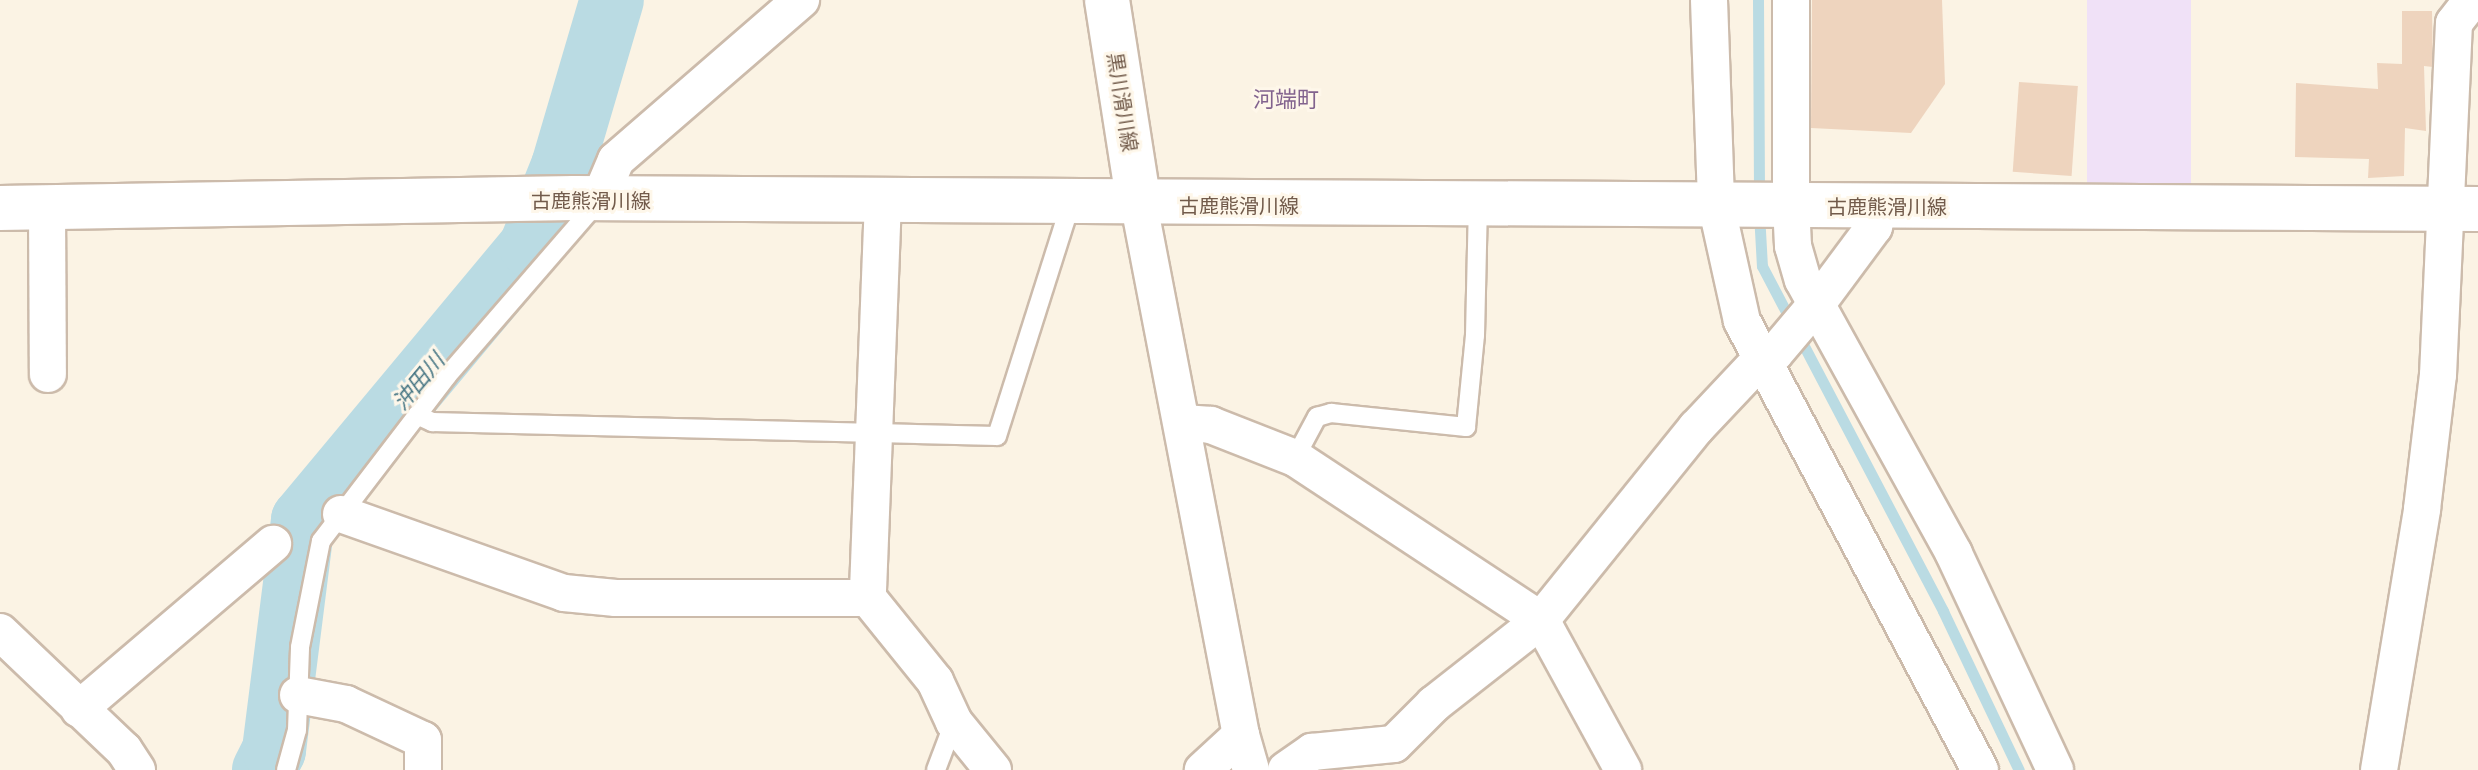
<!DOCTYPE html>
<meta charset="utf-8">
<style>
body{margin:0}
#map{position:relative;width:2478px;height:770px;overflow:hidden;background:#fbf3e4;font-family:Lato,"Noto Sans JP",sans-serif}
div>[style]{position:absolute}
.education>*{inset:0;background:#f0e1f7;transform-origin:0 0}
.stream>*{height:11px;margin:-5.5px;padding:0 5.5px;transform-origin:5.5px;border-radius:5.5px;background:#badbe3}
.river>*{height:64px;margin:-32px;padding:0 32px;transform-origin:32px;border-radius:32px;background:#badbe3}
.building>*{inset:0;background:#eed4be;transform-origin:0 0}
.roads{filter:drop-shadow(2px 0 #ccbbab) drop-shadow(-2px 0 #ccbbab) drop-shadow(0 2px #ccbbab) drop-shadow(0 -2px #ccbbab)}
.service>*{height:18px;margin:-9px;padding:0 9px;transform-origin:9px;border-radius:9px;background:#fff}
.minor>*{height:36px;margin:-18px;padding:0 18px;transform-origin:18px;border-radius:18px;background:#fff}
.secondary>*{height:44px;margin:-22px;padding:0 22px;transform-origin:22px;border-radius:22px;background:#fff}
span{translate:-50% -50%;white-space:nowrap;text-align:center;line-height:1.15;-webkit-text-stroke:6px #fef7ea;paint-order:stroke}
.street-label{font-size:20px;color:#725b4b}
.neighbourhood-label{font-size:22px;color:#82638e}
.water-label{font-size:22px;color:#477684;font-style:italic}
</style>
<div id="map">
<div class="education">
<i style="left:2087px;top:0;width:104px;height:207px"></i>
</div>
<div class="stream">
<i style="left:1758px;top:0;width:195px;rotate:89.7deg"></i>
<i style="left:1759px;top:213px;width:53px;rotate:86.8deg"></i>
<i style="left:1762px;top:266px;width:390px;rotate:62.3deg"></i>
<i style="left:1943px;top:611px;width:176px;rotate:64.5deg"></i>
</div>
<div class="river">
<i style="left:264px;top:770px;width:22px;rotate:-63deg"></i>
<i style="left:274px;top:750px;width:232px;rotate:-82.8deg"></i>
<i style="left:303px;top:520px;width:356px;rotate:-50.2deg"></i>
<i style="left:531px;top:246px;width:86px;rotate:-68.2deg"></i>
<i style="left:563px;top:166px;width:173px;rotate:-73.6deg"></i>
</div>
<div class="building">
<i style="clip-path:polygon(1812px 0,1942px 0,1945px 84px,1911px 133px,1811px 128px)"></i>
<i style="clip-path:polygon(2402px 11px,2432px 11px,2433px 67px,2424px 66px,2426px 131px,2405px 128px,2404px 176px,2368px 178px,2369px 159px,2295px 157px,2296px 83px,2378px 89px,2377px 63px,2402px 64px)"></i>
<i style="left:2019px;top:82px;width:59px;height:90px;rotate:4deg"></i>
</div>
<div class="roads">
<div class="service">
<i style="left:417px;top:415px;width:17px;rotate:25deg"></i>
<i style="left:432px;top:422px;width:565px;rotate:1.42deg"></i>
<i style="left:997px;top:436px;width:244px;rotate:-72.4deg"></i>
<i style="left:1295px;top:458px;width:47px;rotate:-61.8deg"></i>
<i style="left:1317px;top:417px;width:15px;rotate:-16deg"></i>
<i style="left:1331px;top:413px;width:136px;rotate:5.9deg"></i>
<i style="left:1466px;top:427px;width:92px;rotate:-84.4deg"></i>
<i style="left:1475px;top:335px;width:130px;rotate:-88.7deg"></i>
<i style="left:286px;top:770px;width:41px;rotate:-74.6deg"></i>
<i style="left:297px;top:730px;width:83px;rotate:-87.9deg"></i>
<i style="left:300px;top:647px;width:108px;rotate:-78.8deg"></i>
<i style="left:321px;top:541px;width:208px;rotate:-52.6deg"></i>
<i style="left:447px;top:376px;width:229px;rotate:-49.1deg"></i>
<i style="left:936px;top:770px;width:51px;rotate:-69.4deg"></i>
</div>
<div class="minor">
<i style="left:1709px;top:0;width:204px;rotate:88deg"></i>
<i style="left:1716px;top:204px;width:120px;rotate:77.5deg"></i>
<i style="left:1742px;top:321px;width:508px;rotate:62.07deg"></i>
<i style="left:1791px;top:0;width:205px;rotate:90deg"></i>
<i style="left:1791px;top:205px;width:41px;rotate:87.2deg"></i>
<i style="left:1793px;top:246px;width:35px;rotate:74deg"></i>
<i style="left:1803px;top:280px;width:313px;rotate:61.1deg"></i>
<i style="left:1954px;top:554px;width:238px;rotate:64.9deg"></i>
<i style="left:599px;top:200px;width:43px;rotate:-67deg"></i>
<i style="left:616px;top:160px;width:245px;rotate:-40.9deg"></i>
<i style="left:883px;top:200px;width:398px;rotate:92.2deg"></i>
<i style="left:868px;top:598px;width:107px;rotate:51.1deg"></i>
<i style="left:935px;top:681px;width:45px;rotate:65.1deg"></i>
<i style="left:954px;top:722px;width:62px;rotate:50.9deg"></i>
<i style="left:1139px;top:205px;width:540px;rotate:79.11deg"></i>
<i style="left:1241px;top:735px;width:52px;rotate:137.4deg"></i>
<i style="left:47px;top:207px;width:167px;rotate:89.7deg"></i>
<i style="left:1184px;top:423px;width:27px;rotate:4deg"></i>
<i style="left:1211px;top:425px;width:90px;rotate:21.4deg"></i>
<i style="left:1295px;top:458px;width:295px;rotate:33.4deg"></i>
<i style="left:1541px;top:620px;width:171px;rotate:61.3deg"></i>
<i style="left:341px;top:514px;width:237px;rotate:19.5deg"></i>
<i style="left:564px;top:593px;width:52px;rotate:5.5deg"></i>
<i style="left:616px;top:598px;width:252px"></i>
<i style="left:0;top:632px;width:171px;rotate:43.6deg"></i>
<i style="left:124px;top:750px;width:24px;rotate:57deg"></i>
<i style="left:298px;top:695px;width:49px;rotate:10.6deg"></i>
<i style="left:346px;top:704px;width:85px;rotate:25.1deg"></i>
<i style="left:423px;top:740px;width:30px;rotate:90deg"></i>
<i style="left:79px;top:709px;width:255px;rotate:-40.4deg"></i>
<i style="left:1241px;top:735px;width:36px;rotate:74deg"></i>
<i style="left:1286px;top:770px;width:32px;rotate:-35deg"></i>
<i style="left:1312px;top:752px;width:82px;rotate:-5.6deg"></i>
<i style="left:1394px;top:744px;width:57px;rotate:-45deg"></i>
<i style="left:1434px;top:704px;width:136px;rotate:-38.1deg"></i>
<i style="left:1541px;top:620px;width:247px;rotate:-51.1deg"></i>
<i style="left:1696px;top:428px;width:95px;rotate:-46.7deg"></i>
<i style="left:1761px;top:359px;width:15px;rotate:-23deg"></i>
<i style="left:1775px;top:353px;width:68px;rotate:-49.8deg"></i>
<i style="left:1819px;top:301px;width:92px;rotate:-53.4deg"></i>
<i style="left:1874px;top:227px;width:23px;rotate:-77deg"></i>
<i style="left:2379px;top:770px;width:265px;rotate:-80.6deg"></i>
<i style="left:2422px;top:509px;width:135px;rotate:-83.2deg"></i>
<i style="left:2438px;top:375px;width:352px;rotate:-87.4deg"></i>
<i style="left:2454px;top:23px;width:29px;rotate:-52deg"></i>
</div>
<div class="secondary">
<i style="left:1107px;top:0;width:207px;rotate:81.1deg"></i>
<i style="left:0;top:208px;width:574px;rotate:-1deg"></i>
<i style="left:574px;top:198px;width:1904px;rotate:0.33deg"></i>
</div>
</div>
<div class="street-label">
<span style="left:1123px;top:102px;rotate:81deg">黒川滑川線</span>
<span style="left:591px;top:200px">古鹿熊滑川線</span>
<span style="left:1239px;top:205px">古鹿熊滑川線</span>
<span style="left:1887px;top:206px">古鹿熊滑川線</span>
</div>
<div class="neighbourhood-label">
<span style="left:1286px;top:99px">河端町</span>
</div>
<div class="water-label">
<span style="left:418px;top:381px;rotate:-50deg">沖田川</span>
</div>
</div>
